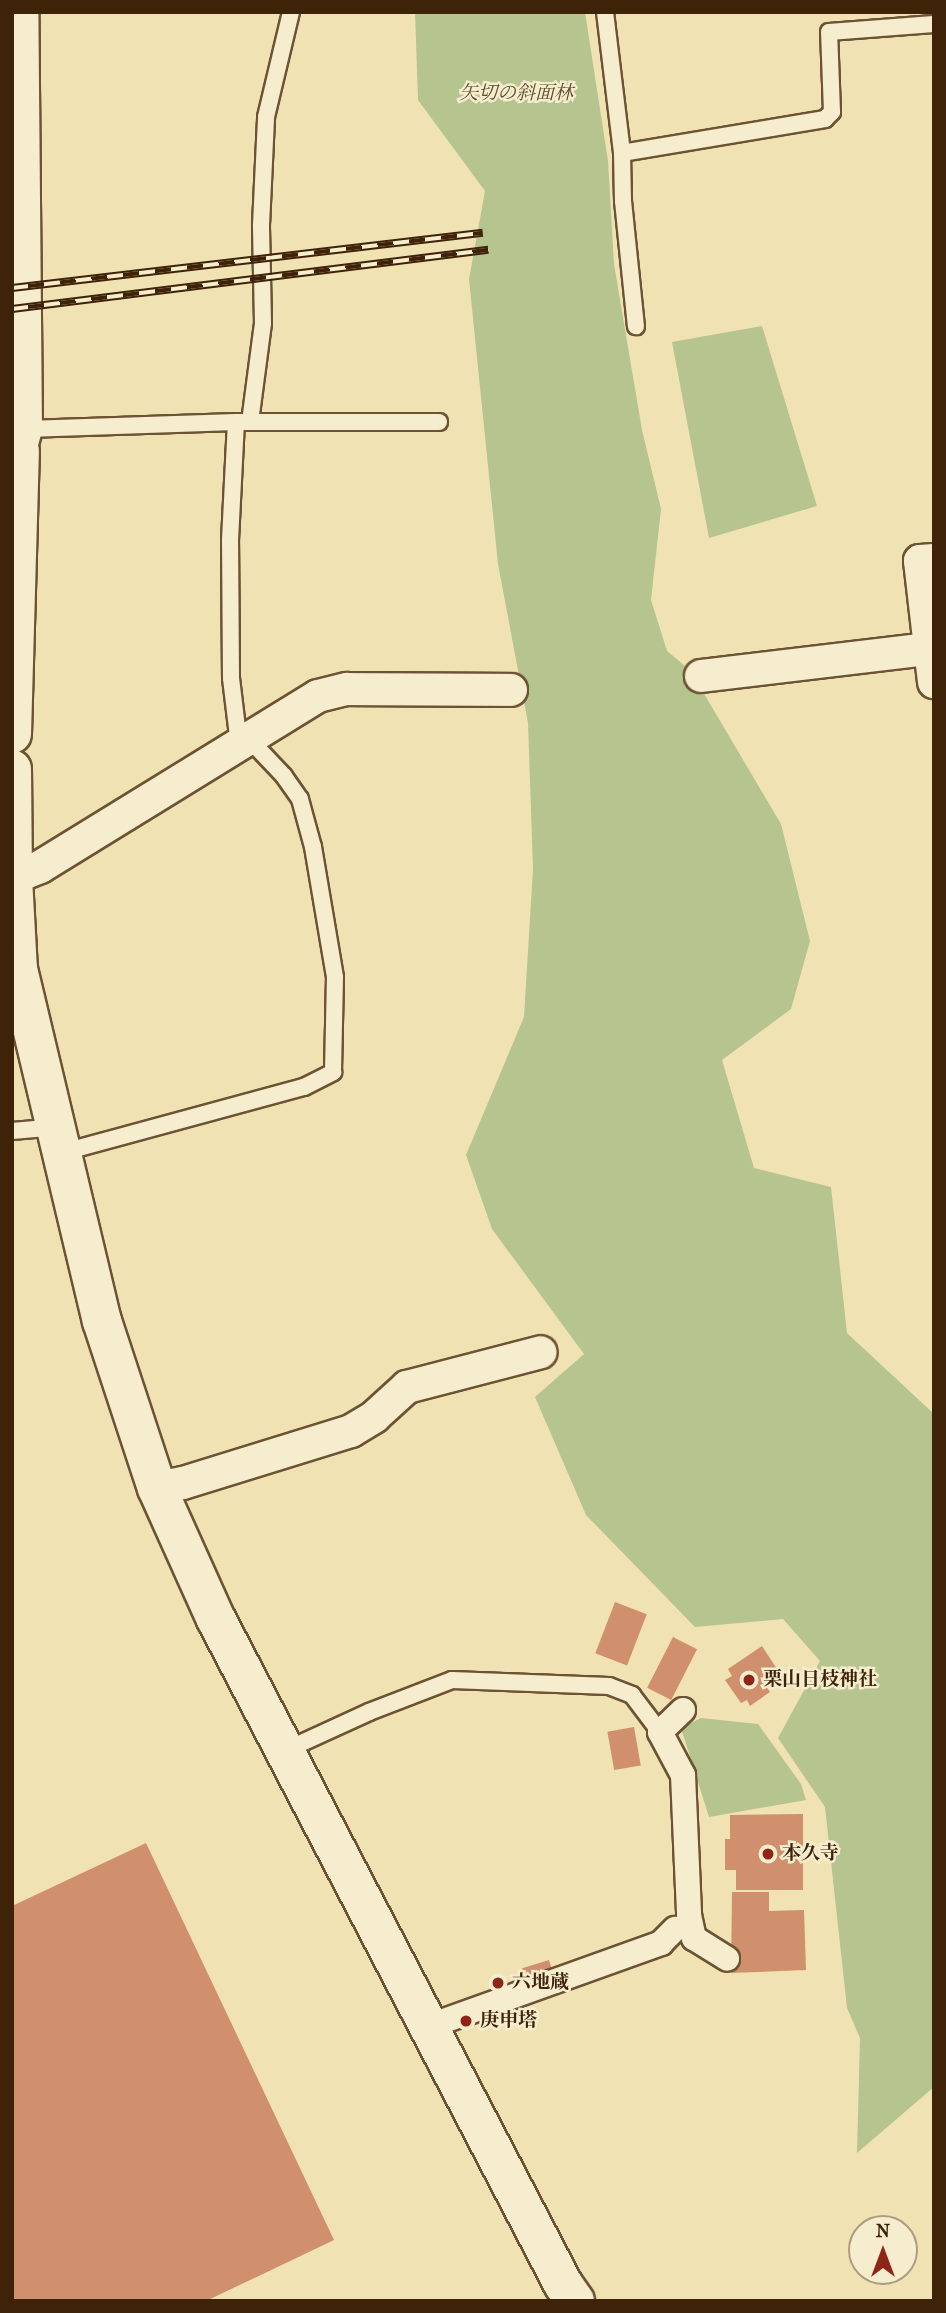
<!DOCTYPE html>
<meta charset="utf-8">
<style>
body{margin:0}
#map{position:relative;width:946px;height:2313px;overflow:hidden;background:#f1e2b3;font-family:"IM FELL French Canon","Noto Serif JP",serif}
div>[style]{position:absolute}
.green>*{inset:0;background:#b6c490}
.building>*{inset:0;background:#d08f6d;transform-origin:0 0}
.roads{filter:drop-shadow(2px 0 #6c5333) drop-shadow(-2px 0 #6c5333) drop-shadow(0 2px #6c5333) drop-shadow(0 -2px #6c5333)}
.service>*{height:16px;margin:-8px;padding:0 8px;transform-origin:8px;border-radius:8px;background:#f6ecce}
.pedestrian>*{height:24px;margin:-12px;padding:0 12px;transform-origin:12px;border-radius:12px;background:#f6ecce}
.minor>*{height:32px;margin:-16px;padding:0 16px;transform-origin:16px;border-radius:16px;background:#f6ecce}
.tertiary>*{height:38px;margin:-19px;padding:0 19px;transform-origin:19px;border-radius:19px;background:#f6ecce}
.rail>*{height:8px;margin-top:-4px;transform-origin:0;background:repeating-linear-gradient(90deg,#f6ecce 0 16px,#3f2308 0 32px);box-sizing:border-box;border-block:2px solid #3f2308}
.dots>*{width:19px;height:19px;translate:-50% -50%;box-sizing:border-box;border:4px solid #f6ecce;border-radius:50%}
span{translate:-50% -50%;white-space:nowrap;text-align:center;line-height:1.15;-webkit-text-stroke:5px #f6ecce;paint-order:stroke}
.park-label{font-size:19px;color:#5d4b2a;font-style:italic}
.poi-label{font-size:19px;color:#3f2308;font-weight:700}
.left{translate:0 -50%;text-align:left}
.frame{position:absolute;inset:0;border:14px solid #3f2308;pointer-events:none}
.north{position:absolute;left:848px;top:2215px;width:70px;height:70px;box-sizing:border-box;background:#f6ecce;border:2px solid #ad9c7f;border-radius:50%;rotate:0deg;font-size:19px;font-weight:700;line-height:28px;text-align:center;color:#3f2308}
.north::after{content:'';display:block;margin:auto;width:24px;height:32px;background:#8f2418;clip-path:polygon(50% 0,100% 100%,50% 72%,0 100%)}
</style>
<div id="map">
<div class="green">
<i style="clip-path:polygon(415px 12px,585px 12px,608px 161px,614px 264px,642px 430px,661px 509px,651px 600px,667px 651px,690px 670px,781px 824px,810px 941px,791px 1009px,722px 1060px,754px 1168px,831px 1187px,847px 1333px,934px 1414px,934px 2087px,857px 2153px,860px 2038px,847px 2008px,825px 1807px,778px 1738px,820px 1661px,783px 1619px,695px 1627px,586px 1515px,535px 1397px,584px 1354px,492px 1229px,466px 1155px,524px 1017px,533px 869px,528px 723px,498px 564px,469px 279px,485px 191px,418px 100px)"></i>
<i style="clip-path:polygon(762px 326px,817px 506px,709px 538px,672px 342px)"></i>
<i style="clip-path:polygon(701px 1718px,758px 1724px,801px 1784px,806px 1800px,709px 1817px,681px 1728px)"></i>
</div>
<div class="building">
<i style="left:615px;top:1602px;width:34px;height:55px;rotate:21deg"></i>
<i style="left:673px;top:1637px;width:27px;height:57px;rotate:27deg"></i>
<i style="clip-path:polygon(762px 1646px,777px 1669px,761px 1679px,770px 1692px,750px 1706px,747px 1700px,741px 1703px,725px 1680px,732px 1676px,728px 1669px)"></i>
<i style="left:634px;top:1727px;width:39px;height:27px;rotate:80deg"></i>
<i style="clip-path:polygon(803px 1814px,803px 1890px,736px 1890px,736px 1870px,725px 1870px,725px 1839px,730px 1839px,730px 1815px)"></i>
<i style="clip-path:polygon(146px 1843px,334px 2240px,206px 2301px,12px 2301px,12px 1906px)"></i>
<i style="clip-path:polygon(732px 1892px,769px 1892px,769px 1911px,804px 1910px,806px 1970px,731px 1973px)"></i>
<i style="left:549px;top:1960px;width:34px;height:28px;rotate:73deg"></i>
</div>
<div class="roads">
<div class="service">
<i style="left:605px;top:12px;width:142px;rotate:83.1deg"></i>
<i style="left:622px;top:153px;width:48px;rotate:88.8deg"></i>
<i style="left:623px;top:201px;width:126px;rotate:84.1deg"></i>
<i style="left:622px;top:153px;width:206px;rotate:-9.5deg"></i>
<i style="left:825px;top:119px;width:10px;rotate:-45deg"></i>
<i style="left:832px;top:112px;width:80px;rotate:-92.1deg"></i>
<i style="left:829px;top:32px;width:105px;rotate:-4.4deg"></i>
<i style="left:250px;top:422px;width:100px;rotate:-82.5deg"></i>
<i style="left:263px;top:323px;width:98px;rotate:-91.2deg"></i>
<i style="left:261px;top:225px;width:108px;rotate:-87.3deg"></i>
<i style="left:266px;top:117px;width:108px;rotate:-76.6deg"></i>
<i style="left:26px;top:429px;width:210px;rotate:-1.9deg"></i>
<i style="left:236px;top:422px;width:203px"></i>
<i style="left:12px;top:1131px;width:46px;rotate:-5deg"></i>
<i style="left:64px;top:1152px;width:249px;rotate:-15.2deg"></i>
<i style="left:304px;top:1087px;width:33px;rotate:-27deg"></i>
<i style="left:333px;top:1072px;width:95px;rotate:-88.8deg"></i>
<i style="left:335px;top:977px;width:132px;rotate:-99.6deg"></i>
<i style="left:313px;top:847px;width:50px;rotate:-105.2deg"></i>
<i style="left:300px;top:799px;width:28px;rotate:-125deg"></i>
<i style="left:284px;top:776px;width:50px;rotate:-133.4deg"></i>
<i style="left:250px;top:740px;width:13px;rotate:-162deg"></i>
<i style="left:238px;top:736px;width:58px;rotate:-96.9deg"></i>
<i style="left:231px;top:678px;width:138px;rotate:-90.4deg"></i>
<i style="left:230px;top:540px;width:118px;rotate:-87.1deg"></i>
<i style="left:284px;top:1751px;width:94px;rotate:-24.6deg"></i>
<i style="left:369px;top:1712px;width:89px;rotate:-21.1deg"></i>
<i style="left:452px;top:1680px;width:157px;rotate:2.2deg"></i>
<i style="left:609px;top:1686px;width:25px;rotate:21deg"></i>
<i style="left:632px;top:1695px;width:46px;rotate:52.9deg"></i>
</div>
<div class="pedestrian">
<i style="left:683px;top:1710px;width:32px;rotate:136deg"></i>
<i style="left:660px;top:1732px;width:49px;rotate:61.9deg"></i>
<i style="left:683px;top:1775px;width:140px;rotate:87.5deg"></i>
<i style="left:689px;top:1915px;width:24px;rotate:78deg"></i>
<i style="left:694px;top:1938px;width:39px;rotate:32deg"></i>
<i style="left:427px;top:2027px;width:249px;rotate:-19.7deg"></i>
<i style="left:661px;top:1943px;width:20px;rotate:-45deg"></i>
</div>
<div class="minor">
<i style="left:12px;top:451px;width:8px"></i>
<i style="left:20px;top:451px;width:23px;rotate:-75deg"></i>
<i style="left:26px;top:429px;width:417px;rotate:-90.5deg"></i>
<i style="left:934px;top:560px;width:14px;rotate:176deg"></i>
<i style="left:920px;top:561px;width:122px;rotate:83.4deg"></i>
<i style="left:701px;top:676px;width:230px;rotate:-6.8deg"></i>
<i style="left:13px;top:878px;width:29px;rotate:-22deg"></i>
<i style="left:40px;top:867px;width:326px;rotate:-31.6deg"></i>
<i style="left:318px;top:696px;width:30px;rotate:-14deg"></i>
<i style="left:347px;top:689px;width:164px;rotate:0.3deg"></i>
<i style="left:157px;top:1488px;width:26px;rotate:-11deg"></i>
<i style="left:183px;top:1483px;width:176px;rotate:-17.2deg"></i>
<i style="left:351px;top:1431px;width:27px;rotate:-31deg"></i>
<i style="left:374px;top:1417px;width:45px;rotate:-42.3deg"></i>
<i style="left:407px;top:1387px;width:138px;rotate:-14.6deg"></i>
</div>
<div class="tertiary">
<i style="left:12px;top:734px;width:283px;rotate:-88.4deg"></i>
<i style="left:12px;top:769px;width:109px;rotate:89.5deg"></i>
<i style="left:13px;top:878px;width:91px;rotate:86.9deg"></i>
<i style="left:18px;top:969px;width:362px;rotate:76.6deg"></i>
<i style="left:102px;top:1321px;width:176px;rotate:71.8deg"></i>
<i style="left:157px;top:1488px;width:144px;rotate:65.8deg"></i>
<i style="left:216px;top:1619px;width:750px;rotate:62.44deg"></i>
<i style="left:563px;top:2284px;width:21px;rotate:55deg"></i>
</div>
</div>
<div class="rail">
<i style="left:12px;top:288px;width:474px;rotate:-6.7deg"></i>
<i style="left:12px;top:309px;width:480px;rotate:-7.1deg"></i>
</div>
<div class="dots">
<i style="left:749px;top:1680px;background:#8f2418"></i>
<i style="left:768px;top:1854px;background:#8f2418"></i>
<i style="left:498px;top:1983px;background:#8f2418"></i>
<i style="left:466px;top:2021px;background:#8f2418"></i>
</div>
<div class="park-label">
<span style="left:516px;top:94px">矢切の斜面林</span>
</div>
<div class="poi-label">
<span class="left" style="left:763px;top:1680px">栗山日枝神社</span>
<span class="left" style="left:782px;top:1854px">本久寺</span>
<span class="left" style="left:512px;top:1983px">六地蔵</span>
<span class="left" style="left:480px;top:2021px">庚申塔</span>
</div>
<div class="frame"></div>
<div class="north">N</div>
</div>
